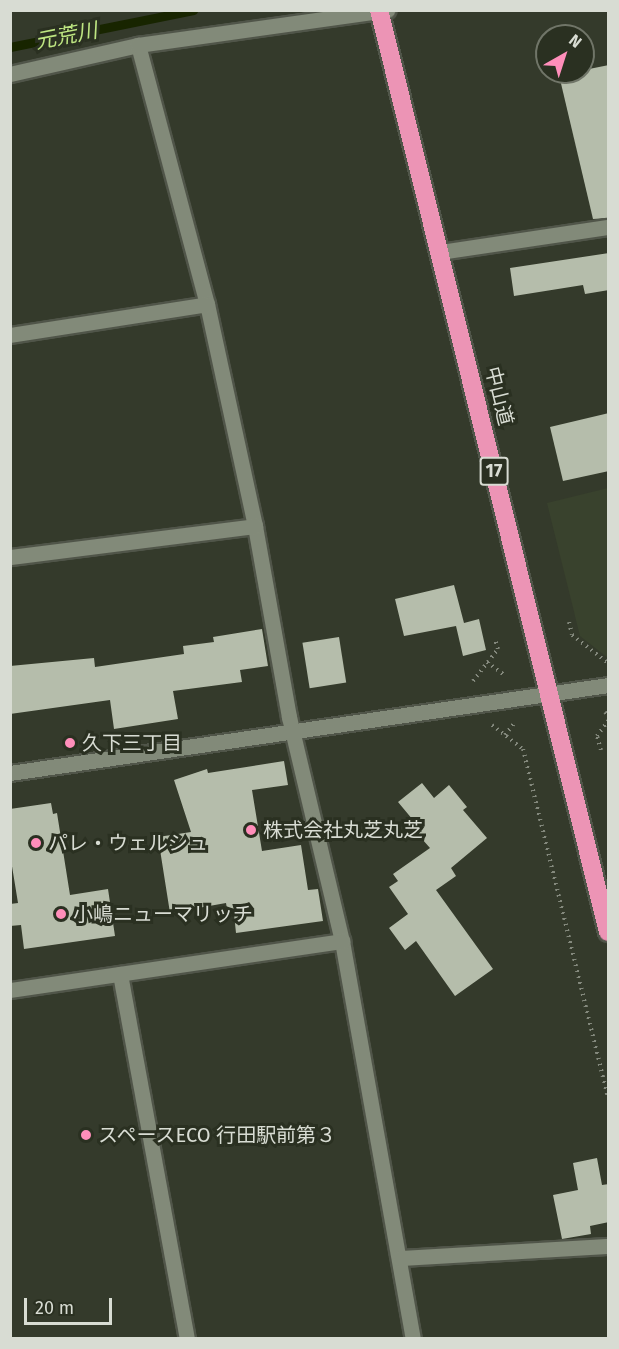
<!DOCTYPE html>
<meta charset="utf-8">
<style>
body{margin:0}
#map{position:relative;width:619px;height:1349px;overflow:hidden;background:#343a2b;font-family:"Fira Sans","Noto Sans JP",sans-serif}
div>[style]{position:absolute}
.built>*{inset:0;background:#39422d}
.stream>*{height:9px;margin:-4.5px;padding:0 4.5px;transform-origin:4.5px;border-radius:4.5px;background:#182500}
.building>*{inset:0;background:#b5bdab;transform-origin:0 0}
.path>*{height:4px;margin-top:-2px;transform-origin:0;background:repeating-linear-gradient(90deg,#84897d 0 1.5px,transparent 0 6px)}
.roads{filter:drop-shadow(2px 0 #505549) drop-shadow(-2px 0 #505549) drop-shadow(0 2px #505549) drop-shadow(0 -2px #505549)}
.minor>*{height:15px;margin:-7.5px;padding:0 7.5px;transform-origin:7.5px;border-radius:7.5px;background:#828a79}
.highway>*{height:18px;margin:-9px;padding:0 9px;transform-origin:9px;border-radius:9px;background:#ec94b5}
.dots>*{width:16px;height:16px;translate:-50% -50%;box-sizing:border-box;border:3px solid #2a3021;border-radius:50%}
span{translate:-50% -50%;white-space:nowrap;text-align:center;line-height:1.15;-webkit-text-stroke:6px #2a3021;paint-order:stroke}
.shield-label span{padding:2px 4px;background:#2a3021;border:2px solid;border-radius:4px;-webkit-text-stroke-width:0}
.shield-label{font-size:18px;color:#d8dcd3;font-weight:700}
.street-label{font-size:20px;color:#d8dcd3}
.poi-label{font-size:20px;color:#d8dcd3}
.left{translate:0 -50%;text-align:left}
.water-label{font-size:21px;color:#bee682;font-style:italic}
.frame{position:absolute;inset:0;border:12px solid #d8dcd3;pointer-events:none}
.north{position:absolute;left:535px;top:24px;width:60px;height:60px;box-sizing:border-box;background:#2a3021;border:2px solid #707568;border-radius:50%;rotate:39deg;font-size:16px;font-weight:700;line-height:24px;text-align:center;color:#d8dcd3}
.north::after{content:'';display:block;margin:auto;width:21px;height:27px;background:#ff8eba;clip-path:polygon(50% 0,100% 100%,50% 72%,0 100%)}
.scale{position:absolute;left:24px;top:1298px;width:88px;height:27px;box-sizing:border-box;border:3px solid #d8dcd3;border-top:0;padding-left:8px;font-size:18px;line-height:21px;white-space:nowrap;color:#d8dcd3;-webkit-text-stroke:4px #2a3021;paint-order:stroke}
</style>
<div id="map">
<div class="built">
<i style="clip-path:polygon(608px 488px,608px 658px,580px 636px,547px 503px)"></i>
</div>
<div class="stream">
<i style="left:10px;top:47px;width:187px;rotate:-11.4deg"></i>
</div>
<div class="building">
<i style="clip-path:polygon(609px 65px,609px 218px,593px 219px,559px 75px)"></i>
<i style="clip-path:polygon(609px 253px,609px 290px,585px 294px,583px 285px,514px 296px,510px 268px)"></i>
<i style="clip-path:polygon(609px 413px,609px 471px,563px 481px,550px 427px)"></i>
<i style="clip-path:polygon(454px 585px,464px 623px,479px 619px,486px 650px,463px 656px,456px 626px,404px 636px,395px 599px)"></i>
<i style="clip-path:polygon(262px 629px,268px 666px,240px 670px,242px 682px,173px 691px,178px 719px,114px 729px,110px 700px,10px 714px,10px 666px,94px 658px,95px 667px,184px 654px,183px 646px,214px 642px,213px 637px)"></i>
<i style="left:339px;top:637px;width:46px;height:37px;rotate:81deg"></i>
<i style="clip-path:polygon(284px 761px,288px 785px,252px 790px,262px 851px,301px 845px,308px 890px,318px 889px,323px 921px,236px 933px,234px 914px,228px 915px,226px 903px,170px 913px,158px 837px,191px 832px,174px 780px,207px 769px,208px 773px)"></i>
<i style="clip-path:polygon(422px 783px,434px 798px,449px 785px,467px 807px,463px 810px,487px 838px,451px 868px,456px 876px,436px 890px,493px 969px,455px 996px,416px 941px,405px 950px,389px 928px,408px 914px,389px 887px,398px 881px,393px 874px,430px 848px,414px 830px,418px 826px,398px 802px)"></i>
<i style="clip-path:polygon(51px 803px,53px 814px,57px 813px,70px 895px,108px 889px,115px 936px,24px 949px,21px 925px,10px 926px,10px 904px,18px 903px,10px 854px,10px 809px)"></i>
<i style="clip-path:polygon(597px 1158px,602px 1185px,609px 1184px,609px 1222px,590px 1226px,591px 1234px,562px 1239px,553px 1195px,578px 1190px,573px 1163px)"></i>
</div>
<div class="path">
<i style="left:569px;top:622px;width:13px;rotate:77deg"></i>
<i style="left:572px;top:635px;width:46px;rotate:37.9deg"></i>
<i style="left:487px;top:662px;width:21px;rotate:37deg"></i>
<i style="left:473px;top:681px;width:41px;rotate:-52deg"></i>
<i style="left:498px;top:649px;width:9px;rotate:-108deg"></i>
<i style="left:605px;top:712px;width:4px;rotate:45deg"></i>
<i style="left:492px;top:725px;width:39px;rotate:38deg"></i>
<i style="left:523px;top:749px;width:359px;rotate:76.3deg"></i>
<i style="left:505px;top:735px;width:16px;rotate:-52deg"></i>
<i style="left:601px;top:750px;width:15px;rotate:-106deg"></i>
<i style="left:597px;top:736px;width:19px;rotate:-54deg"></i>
</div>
<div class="roads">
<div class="minor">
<i style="left:138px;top:45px;width:268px;rotate:75.1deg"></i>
<i style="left:207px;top:304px;width:227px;rotate:77.8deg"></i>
<i style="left:255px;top:526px;width:194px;rotate:79.9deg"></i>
<i style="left:289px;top:717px;width:230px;rotate:76.7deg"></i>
<i style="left:342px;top:941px;width:403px;rotate:79.9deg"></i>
<i style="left:10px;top:74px;width:131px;rotate:-12.8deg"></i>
<i style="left:138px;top:45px;width:252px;rotate:-8deg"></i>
<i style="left:440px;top:252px;width:170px;rotate:-8.5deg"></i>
<i style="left:10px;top:335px;width:199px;rotate:-8.9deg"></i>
<i style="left:10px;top:557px;width:247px;rotate:-7.2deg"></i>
<i style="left:10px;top:773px;width:604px;rotate:-8.37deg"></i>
<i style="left:120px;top:974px;width:370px;rotate:79.6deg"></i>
<i style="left:10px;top:990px;width:336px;rotate:-8.4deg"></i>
<i style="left:400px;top:1258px;width:208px;rotate:-3.3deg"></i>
</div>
<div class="highway">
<i style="left:379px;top:10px;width:950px;rotate:76.05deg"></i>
</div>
</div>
<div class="dots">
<i style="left:70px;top:743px;background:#ff8eba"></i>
<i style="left:251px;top:830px;background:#ff8eba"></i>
<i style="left:36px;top:843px;background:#ff8eba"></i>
<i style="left:61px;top:914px;background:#ff8eba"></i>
<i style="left:86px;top:1135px;background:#ff8eba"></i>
</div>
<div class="shield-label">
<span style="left:494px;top:471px">17</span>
</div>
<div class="street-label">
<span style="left:499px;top:396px;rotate:76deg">中山道</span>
</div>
<div class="poi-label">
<span class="left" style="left:82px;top:743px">久下三丁目</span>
<span class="left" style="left:263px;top:830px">株式会社丸芝丸芝</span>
<span class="left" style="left:48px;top:843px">パレ・ウェルシュ</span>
<span class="left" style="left:73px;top:914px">小嶋ニューマリッチ</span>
<span class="left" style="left:98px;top:1135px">スペースECO 行田駅前第３</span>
</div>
<div class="water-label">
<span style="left:66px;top:36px;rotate:-11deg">元荒川</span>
</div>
<div class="frame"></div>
<div class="north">N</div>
<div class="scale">20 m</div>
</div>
